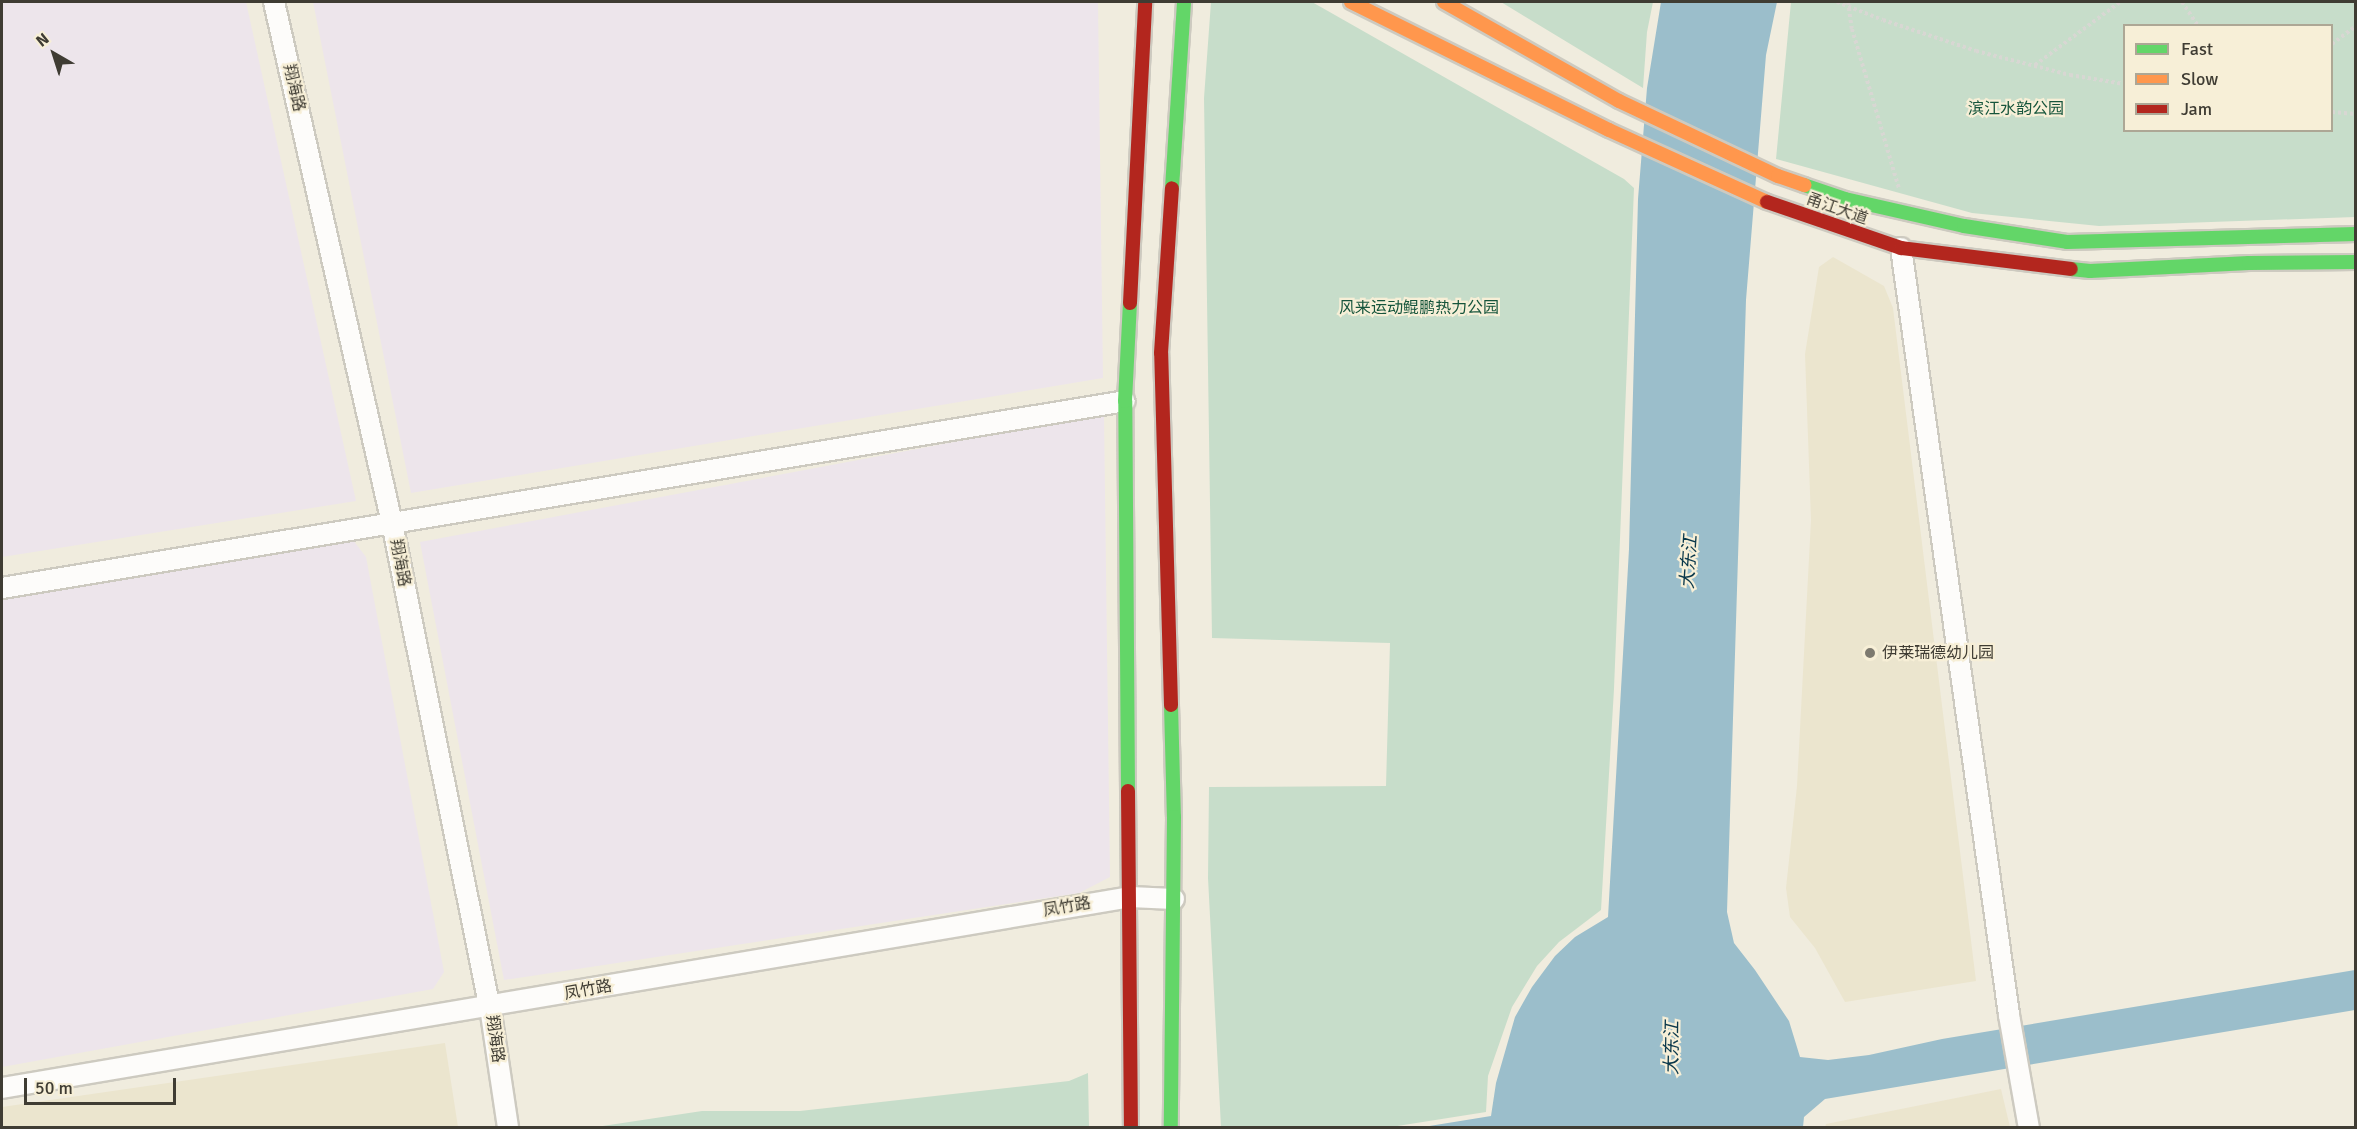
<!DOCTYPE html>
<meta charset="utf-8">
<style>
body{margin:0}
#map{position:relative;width:2357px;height:1129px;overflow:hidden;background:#f0ecde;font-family:Signika,"Noto Sans SC",sans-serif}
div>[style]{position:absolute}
.built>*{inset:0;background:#ebe5ce}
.industrial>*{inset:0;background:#ede5eb}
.green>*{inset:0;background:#c7ddca}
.water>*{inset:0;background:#9bbecb}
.path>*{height:4px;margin-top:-2px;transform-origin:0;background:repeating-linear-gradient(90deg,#d8d7d3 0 3px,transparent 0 6px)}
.roads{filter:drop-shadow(2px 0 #cdcac0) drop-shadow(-2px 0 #cdcac0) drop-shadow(0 2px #cdcac0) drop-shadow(0 -2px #cdcac0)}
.street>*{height:20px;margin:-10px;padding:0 10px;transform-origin:10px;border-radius:10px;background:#fdfcfa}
.fast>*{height:14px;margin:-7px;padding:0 7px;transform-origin:7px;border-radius:7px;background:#63d668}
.slow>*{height:14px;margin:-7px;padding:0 7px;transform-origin:7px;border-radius:7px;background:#ff974d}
.jam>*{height:14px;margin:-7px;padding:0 7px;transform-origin:7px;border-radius:7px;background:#b3261e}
.dots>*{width:16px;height:16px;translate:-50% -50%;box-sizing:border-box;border:3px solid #f7efd7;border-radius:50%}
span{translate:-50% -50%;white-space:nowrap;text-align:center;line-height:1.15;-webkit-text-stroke:4.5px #f7efd7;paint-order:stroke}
.street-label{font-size:16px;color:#3f3c33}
.park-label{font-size:16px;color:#16553c}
.poi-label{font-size:16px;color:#3f3c33}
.left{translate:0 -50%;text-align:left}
.water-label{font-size:18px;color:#0a384b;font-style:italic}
.frame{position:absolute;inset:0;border:3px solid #3f3c33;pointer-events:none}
.legend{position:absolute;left:2123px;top:24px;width:210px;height:108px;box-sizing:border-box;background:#f7efd7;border:2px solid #ada795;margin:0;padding:8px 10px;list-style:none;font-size:18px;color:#3f3c33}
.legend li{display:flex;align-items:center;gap:12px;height:30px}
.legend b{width:30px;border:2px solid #ada795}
.north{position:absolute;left:24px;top:24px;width:60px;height:60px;-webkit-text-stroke:4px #f7efd7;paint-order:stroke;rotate:321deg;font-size:16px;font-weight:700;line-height:24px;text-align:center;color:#3f3c33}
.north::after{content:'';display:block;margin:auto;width:21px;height:27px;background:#3f3c33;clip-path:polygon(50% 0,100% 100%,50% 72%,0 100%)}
.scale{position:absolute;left:24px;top:1078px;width:152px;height:27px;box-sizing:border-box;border:3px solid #3f3c33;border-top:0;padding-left:8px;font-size:18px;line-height:21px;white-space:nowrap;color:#3f3c33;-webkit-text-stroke:4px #f7efd7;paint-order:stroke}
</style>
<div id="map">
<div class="built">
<i style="clip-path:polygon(1833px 257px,1884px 286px,1893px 308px,1976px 981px,1845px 1002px,1815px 948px,1790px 917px,1786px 888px,1797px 786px,1811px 520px,1805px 354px,1819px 267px)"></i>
<i style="clip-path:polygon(445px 1043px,458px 1127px,2px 1127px,2px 1107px)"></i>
<i style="clip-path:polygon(2001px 1089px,2010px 1127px,1825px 1127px,1826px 1124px)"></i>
</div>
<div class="industrial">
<i style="clip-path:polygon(2px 2px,246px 2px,356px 501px,2px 557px)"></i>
<i style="clip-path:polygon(313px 2px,1098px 2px,1103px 378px,411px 493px)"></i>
<i style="clip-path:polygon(1104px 414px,1110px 877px,1079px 893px,504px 980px,420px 542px)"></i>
<i style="clip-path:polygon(353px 540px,366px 557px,444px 972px,433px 989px,2px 1067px,2px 600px)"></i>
</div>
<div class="green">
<i style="clip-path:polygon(1211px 2px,1312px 2px,1624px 179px,1634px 188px,1614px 689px,1601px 910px,1559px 942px,1537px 966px,1512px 1007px,1488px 1076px,1486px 1112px,1391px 1127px,1221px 1127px,1208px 878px,1209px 787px,1386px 786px,1390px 643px,1212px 638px,1204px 98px)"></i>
<i style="clip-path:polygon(1501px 2px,1653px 2px,1647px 32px,1643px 88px)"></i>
<i style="clip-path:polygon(evenodd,1791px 2px,2355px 2px,2355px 217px,2099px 226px,1972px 213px,1776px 159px,1791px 2px,2124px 26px,2332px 26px,2332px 130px,2124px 130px,2124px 26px)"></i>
<i style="clip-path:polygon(1088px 1073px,1089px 1127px,596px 1127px,702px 1111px,800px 1111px,1069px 1081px)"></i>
</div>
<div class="water">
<i style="clip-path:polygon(1661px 2px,1777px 2px,1766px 55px,1746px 300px,1727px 912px,1734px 943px,1755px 970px,1789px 1021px,1800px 1057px,1828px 1060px,1869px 1055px,1942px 1039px,2355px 970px,2355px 1010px,1825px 1099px,1804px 1117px,1803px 1127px,1417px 1128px,1491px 1116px,1496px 1083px,1515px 1017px,1532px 987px,1555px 956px,1575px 937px,1608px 917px,1629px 549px,1638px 199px,1647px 88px)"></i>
</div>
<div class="path">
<i style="left:1837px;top:2px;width:49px;rotate:21.4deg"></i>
<i style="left:1883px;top:20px;width:98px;rotate:18.4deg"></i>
<i style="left:1976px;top:51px;width:97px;rotate:14.3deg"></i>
<i style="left:2070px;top:75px;width:55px;rotate:9.5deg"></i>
<i style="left:1848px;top:2px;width:27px;rotate:82deg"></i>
<i style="left:1852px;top:29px;width:167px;rotate:73.6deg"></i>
<i style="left:2182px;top:2px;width:29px;rotate:56deg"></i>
<i style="left:2332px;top:44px;width:30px;rotate:-37deg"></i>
<i style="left:2035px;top:65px;width:106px;rotate:-36.5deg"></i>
<i style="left:2332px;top:112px;width:24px;rotate:5deg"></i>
</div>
<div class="roads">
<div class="street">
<i style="left:274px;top:2px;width:534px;rotate:77.24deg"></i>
<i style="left:392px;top:523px;width:494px;rotate:78.6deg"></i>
<i style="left:490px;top:1007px;width:122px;rotate:81.5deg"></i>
<i style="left:1901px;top:248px;width:775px;rotate:81.98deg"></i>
<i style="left:2009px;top:1015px;width:115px;rotate:80deg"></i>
<i style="left:2px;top:588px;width:1138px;rotate:-9.45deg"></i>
<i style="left:2px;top:1088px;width:1144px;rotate:-9.61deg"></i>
<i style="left:1130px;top:897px;width:44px;rotate:2.6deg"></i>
</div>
<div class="fast">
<i style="left:1804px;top:185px;width:43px;rotate:18.9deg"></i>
<i style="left:1845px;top:199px;width:122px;rotate:12.8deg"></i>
<i style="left:1964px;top:226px;width:104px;rotate:8.8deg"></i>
<i style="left:2067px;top:242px;width:289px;rotate:-1.6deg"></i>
<i style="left:1172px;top:188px;width:186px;rotate:-86.3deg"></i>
<i style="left:2071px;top:269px;width:19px;rotate:6deg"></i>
<i style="left:2090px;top:271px;width:159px;rotate:-2.9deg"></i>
<i style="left:2249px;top:263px;width:107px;rotate:-0.5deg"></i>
<i style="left:1171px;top:705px;width:112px;rotate:88.5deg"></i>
<i style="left:1174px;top:817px;width:311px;rotate:90.6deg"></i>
<i style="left:1128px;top:791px;width:390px;rotate:-90.4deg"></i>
<i style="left:1125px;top:401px;width:98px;rotate:-87.1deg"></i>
</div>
<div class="slow">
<i style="left:1351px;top:2px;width:288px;rotate:26.4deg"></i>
<i style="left:1609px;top:130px;width:174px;rotate:24.5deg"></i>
<i style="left:1444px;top:2px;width:201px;rotate:29.5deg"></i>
<i style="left:1619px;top:101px;width:176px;rotate:25.3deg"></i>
<i style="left:1778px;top:176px;width:28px;rotate:19deg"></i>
</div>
<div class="jam">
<i style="left:1767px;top:202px;width:142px;rotate:18.9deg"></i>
<i style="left:1901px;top:248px;width:171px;rotate:7deg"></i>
<i style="left:1130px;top:303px;width:301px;rotate:-87.1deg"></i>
<i style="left:1171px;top:705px;width:352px;rotate:-91.6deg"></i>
<i style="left:1161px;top:353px;width:165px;rotate:-86.2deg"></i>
<i style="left:1128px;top:791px;width:337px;rotate:89.5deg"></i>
</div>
</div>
<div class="dots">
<i style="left:1870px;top:653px;background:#7d7a6f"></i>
</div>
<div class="street-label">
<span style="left:294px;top:88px;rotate:77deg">翔海路</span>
<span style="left:1837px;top:209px;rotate:19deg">甬江大道</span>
<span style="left:400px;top:563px;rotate:79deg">翔海路</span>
<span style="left:1067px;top:907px;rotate:-10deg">凤竹路</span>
<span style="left:588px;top:990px;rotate:-10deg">凤竹路</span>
<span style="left:495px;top:1039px;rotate:82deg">翔海路</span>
</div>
<div class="park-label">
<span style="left:2016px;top:109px">滨江水韵公园</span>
<span style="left:1419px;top:308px">风来运动鲲鹏热力公园</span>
</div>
<div class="poi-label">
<span class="left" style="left:1882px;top:653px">伊莱瑞德幼儿园</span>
</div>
<div class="water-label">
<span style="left:1689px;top:562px;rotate:-86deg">大东江</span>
<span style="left:1672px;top:1048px;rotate:-89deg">大东江</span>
</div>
<div class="frame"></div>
<ul class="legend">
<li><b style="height:8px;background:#63d668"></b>Fast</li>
<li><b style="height:8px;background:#ff974d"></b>Slow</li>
<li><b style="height:8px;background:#b3261e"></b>Jam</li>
</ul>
<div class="north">N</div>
<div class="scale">50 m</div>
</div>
